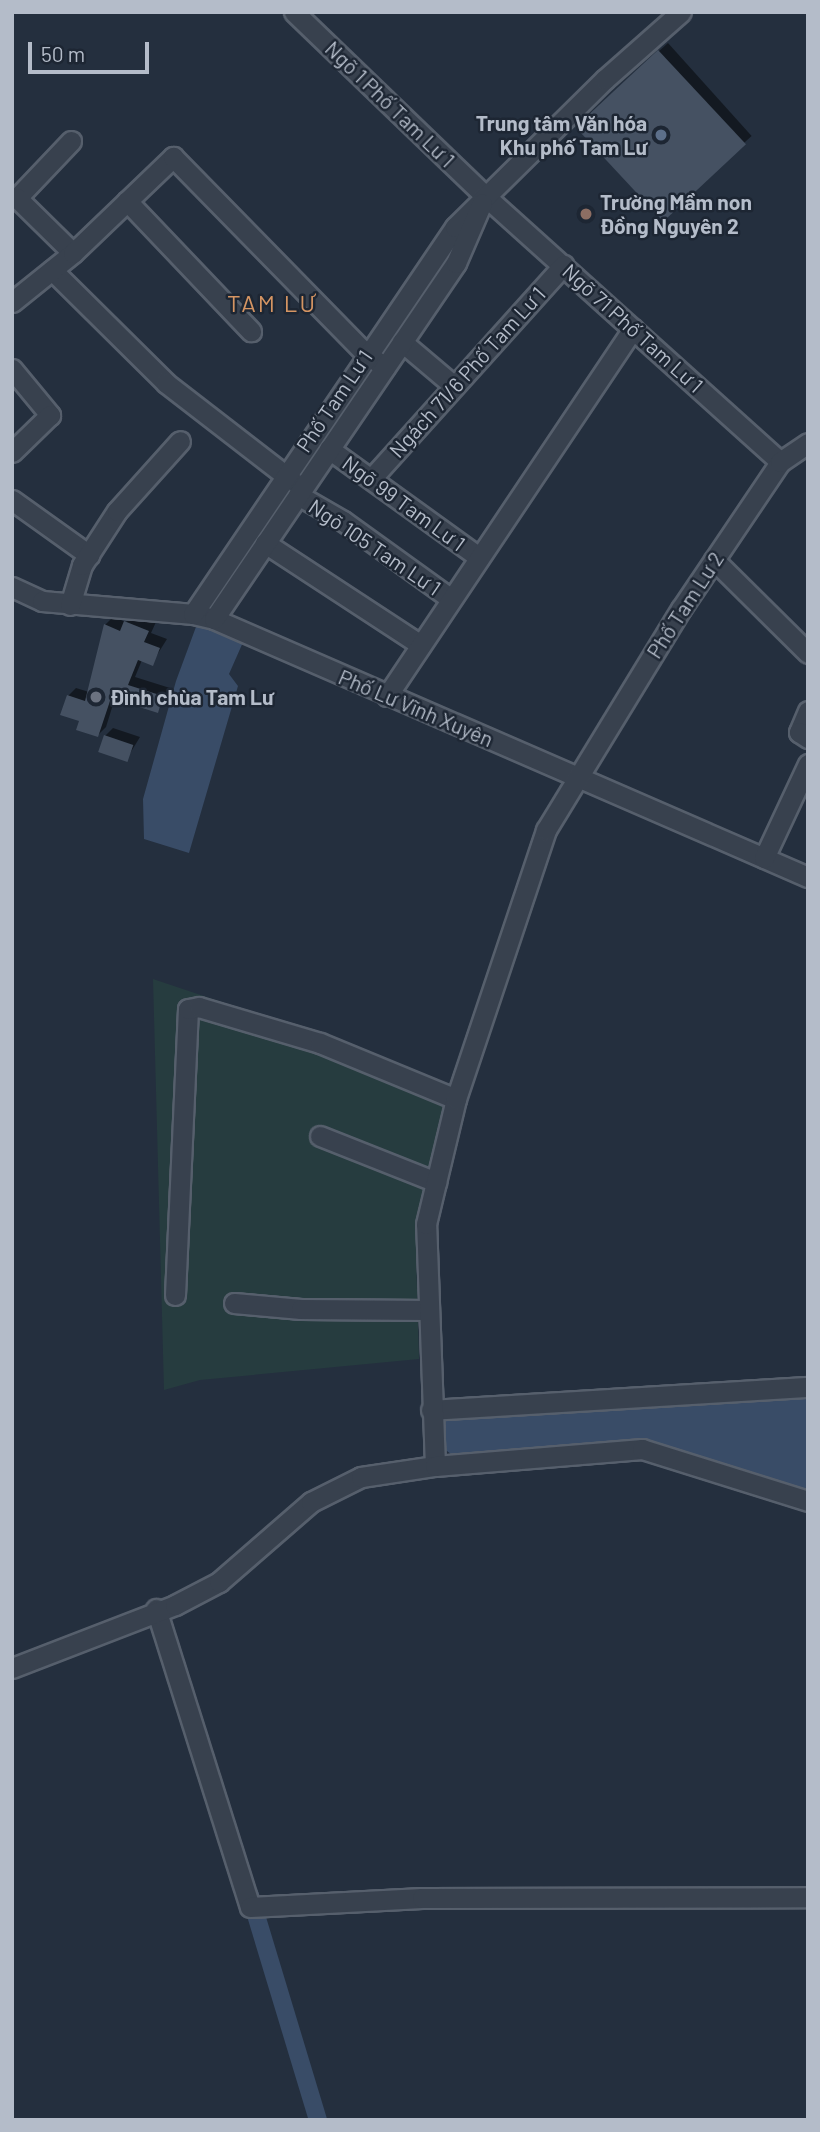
<!DOCTYPE html>
<meta charset="utf-8">
<style>
body{margin:0}
#map{position:relative;width:820px;height:2132px;overflow:hidden;background:#242f3e;font-family:Barlow,sans-serif}
div>[style]{position:absolute}
.green>*{inset:0;background:#263c3f}
.water>*{inset:0;background:#394c67}
.shadow>*{inset:0;background:#0007;transform-origin:0 0}
.canal>*{height:18px;margin:-9px;padding:0 9px;transform-origin:9px;border-radius:9px;background:#394c67}
.building>*{inset:0;background:#455162;transform-origin:0 0}
.roads{filter:drop-shadow(2px 0 #565f6c) drop-shadow(-2px 0 #565f6c) drop-shadow(0 2px #565f6c) drop-shadow(0 -2px #565f6c)}
.minor>*{height:19px;margin:-9.5px;padding:0 9.5px;transform-origin:9.5px;border-radius:9.5px;background:#38414e}
.dots>*{width:19px;height:19px;translate:-50% -50%;box-sizing:border-box;border:4px solid #1d2633;border-radius:50%}
span{translate:-50% -50%;white-space:nowrap;text-align:center;line-height:1.15;-webkit-text-stroke:5px #1d2633;paint-order:stroke}
.street-label{font-size:21px;color:#b4bcc9}
.poi-label{font-size:21px;color:#b4bcc9;font-weight:700}
.right{translate:-100% -50%;text-align:right}
.left{translate:0 -50%;text-align:left}
.quarter-label{font-size:24px;color:#d59563;letter-spacing:2px}
.frame{position:absolute;inset:0;border:14px solid #b4bcc9;pointer-events:none}
.scale{position:absolute;left:28px;top:42px;width:121px;height:32px;box-sizing:border-box;border:4px solid #b4bcc9;border-top:0;padding-left:9px;font-size:21px;line-height:24px;white-space:nowrap;color:#b4bcc9;-webkit-text-stroke:5px #1d2633;paint-order:stroke}
</style>
<div id="map">
<div class="green">
<i style="clip-path:polygon(153px 979px,311px 1032px,452px 1086px,422px 1211px,416px 1256px,419px 1359px,200px 1380px,164px 1390px)"></i>
</div>
<div class="water">
<i style="clip-path:polygon(200px 616px,244px 640px,229px 674px,238px 686px,189px 853px,144px 839px,143px 799px,176px 681px)"></i>
<i style="clip-path:polygon(808px 1394px,808px 1487px,802px 1490px,643px 1438px,538px 1452px,452px 1455px,442px 1447px,439px 1417px)"></i>
</div>
<div class="shadow">
<i style="left:668px;top:43px;width:125px;height:111px;rotate:48deg"></i>
<i style="clip-path:polygon(134px 614px,156px 622px,151px 633px,167px 639px,152px 663px,142px 660px,135px 677px,170px 688px,157px 711px,115px 698px,106px 727px,98px 735px,81px 720px,68px 696px,76px 688px,89px 692px,105px 625px,113px 617px,126px 622px)"></i>
<i style="clip-path:polygon(113px 728px,140px 737px,126px 760px,105px 736px)"></i>
</div>
<div class="canal">
<i style="left:250px;top:1895px;width:235px;rotate:73.2deg"></i>
</div>
<div class="building">
<i style="left:658px;top:50px;width:129px;height:113px;rotate:47deg"></i>
<i style="clip-path:polygon(124px 621px,149px 631px,144px 642px,160px 648px,153px 666px,138px 660px,128px 685px,163px 696px,158px 713px,111px 698px,98px 737px,76px 730px,79px 721px,60px 715px,67px 695px,85px 701px,104px 624px,120px 631px)"></i>
<i style="left:104px;top:735px;width:31px;height:18px;rotate:19deg"></i>
</div>
<div class="roads">
<div class="minor">
<i style="left:294px;top:12px;width:265px;rotate:43.9deg"></i>
<i style="left:485px;top:196px;width:397px;rotate:42deg"></i>
<i style="left:71px;top:141px;width:79px;rotate:133.5deg"></i>
<i style="left:17px;top:198px;width:78px;rotate:44.5deg"></i>
<i style="left:127px;top:201px;width:180px;rotate:46.4deg"></i>
<i style="left:52px;top:270px;width:161px;rotate:44.7deg"></i>
<i style="left:166px;top:383px;width:160px;rotate:37.7deg"></i>
<i style="left:12px;top:302px;width:78px;rotate:-38.8deg"></i>
<i style="left:73px;top:253px;width:139px;rotate:-43.8deg"></i>
<i style="left:173px;top:157px;width:276px;rotate:45.6deg"></i>
<i style="left:366px;top:354px;width:23px;rotate:34deg"></i>
<i style="left:402px;top:342px;width:68px;rotate:40.2deg"></i>
<i style="left:12px;top:369px;width:60px;rotate:50.4deg"></i>
<i style="left:50px;top:415px;width:53px;rotate:135.8deg"></i>
<i style="left:329px;top:449px;width:185px;rotate:35.8deg"></i>
<i style="left:371px;top:479px;width:288px;rotate:-48deg"></i>
<i style="left:298px;top:495px;width:52px;rotate:30deg"></i>
<i style="left:343px;top:521px;width:133px;rotate:35.8deg"></i>
<i style="left:12px;top:500px;width:95px;rotate:35.5deg"></i>
<i style="left:265px;top:543px;width:186px;rotate:33.2deg"></i>
<i style="left:714px;top:560px;width:132px;rotate:44.7deg"></i>
<i style="left:12px;top:587px;width:33px;rotate:25deg"></i>
<i style="left:42px;top:601px;width:152px;rotate:4.9deg"></i>
<i style="left:193px;top:614px;width:22px;rotate:13deg"></i>
<i style="left:214px;top:619px;width:648px;rotate:23.48deg"></i>
<i style="left:70px;top:605px;width:42px;rotate:-73.3deg"></i>
<i style="left:82px;top:565px;width:64px;rotate:-57.1deg"></i>
<i style="left:117px;top:511px;width:94px;rotate:-48deg"></i>
<i style="left:193px;top:614px;width:467px;rotate:-55.9deg"></i>
<i style="left:455px;top:227px;width:211px;rotate:-44.6deg"></i>
<i style="left:605px;top:79px;width:101px;rotate:-41.4deg"></i>
<i style="left:214px;top:619px;width:430px;rotate:-55.8deg"></i>
<i style="left:456px;top:263px;width:65px;rotate:-66.6deg"></i>
<i style="left:387px;top:696px;width:442px;rotate:-56.2deg"></i>
<i style="left:808px;top:711px;width:23px;rotate:113deg"></i>
<i style="left:799px;top:732px;width:11px;rotate:34deg"></i>
<i style="left:764px;top:858px;width:104px;rotate:-64.9deg"></i>
<i style="left:320px;top:1136px;width:125px;rotate:21.6deg"></i>
<i style="left:175px;top:1295px;width:286px;rotate:-87.4deg"></i>
<i style="left:188px;top:1009px;width:11px;rotate:-10deg"></i>
<i style="left:199px;top:1007px;width:126px;rotate:16.6deg"></i>
<i style="left:320px;top:1043px;width:147px;rotate:22.4deg"></i>
<i style="left:234px;top:1303px;width:67px;rotate:5.1deg"></i>
<i style="left:301px;top:1309px;width:127px;rotate:0.5deg"></i>
<i style="left:431px;top:1410px;width:378px;rotate:-3.5deg"></i>
<i style="left:435px;top:1466px;width:242px;rotate:-92.1deg"></i>
<i style="left:426px;top:1224px;width:129px;rotate:-76.5deg"></i>
<i style="left:456px;top:1099px;width:284px;rotate:-71.5deg"></i>
<i style="left:546px;top:830px;width:259px;rotate:-58.6deg"></i>
<i style="left:681px;top:609px;width:177px;rotate:-56deg"></i>
<i style="left:780px;top:462px;width:34px;rotate:-34deg"></i>
<i style="left:156px;top:1609px;width:312px;rotate:72.5deg"></i>
<i style="left:250px;top:1907px;width:172px;rotate:-3deg"></i>
<i style="left:422px;top:1898px;width:386px;rotate:-0.1deg"></i>
<i style="left:12px;top:1668px;width:175px;rotate:-21.1deg"></i>
<i style="left:175px;top:1605px;width:50px;rotate:-27.6deg"></i>
<i style="left:219px;top:1582px;width:122px;rotate:-41deg"></i>
<i style="left:311px;top:1502px;width:56px;rotate:-26.6deg"></i>
<i style="left:361px;top:1477px;width:75px;rotate:-8.5deg"></i>
<i style="left:435px;top:1466px;width:208px;rotate:-4.7deg"></i>
<i style="left:642px;top:1449px;width:174px;rotate:17.4deg"></i>
</div>
</div>
<div class="dots">
<i style="left:661px;top:135px;background:#5c6f8a"></i>
<i style="left:586px;top:214px;background:#8d6e63"></i>
<i style="left:96px;top:697px;background:#6b7280"></i>
</div>
<div class="street-label">
<span style="left:390px;top:104px;rotate:44deg">Ngõ 1 Phố Tam Lư 1</span>
<span style="left:633px;top:328px;rotate:42deg">Ngõ 71 Phố Tam Lư 1</span>
<span style="left:467px;top:372px;rotate:-48deg">Ngách 71/6 Phố Tam Lư 1</span>
<span style="left:334px;top:401px;rotate:-56deg">Phố Tam Lư 1</span>
<span style="left:404px;top:503px;rotate:36deg">Ngõ 99 Tam Lư 1</span>
<span style="left:375px;top:547px;rotate:34deg">Ngõ 105 Tam Lư 1</span>
<span style="left:685px;top:605px;rotate:-57deg">Phố Tam Lư 2</span>
<span style="left:416px;top:708px;rotate:23deg">Phố Lư Vĩnh Xuyên</span>
</div>
<div class="poi-label">
<span class="right" style="left:647px;top:135px">Trung tâm Văn hóa<br>Khu phố Tam Lư</span>
<span class="left" style="left:600px;top:214px">Trường Mầm non<br>Đồng Nguyên 2</span>
<span class="left" style="left:110px;top:697px">Đình chùa Tam Lư</span>
</div>
<div class="quarter-label">
<span style="left:272px;top:303px">TAM LƯ</span>
</div>
<div class="frame"></div>
<div class="scale">50 m</div>
</div>
